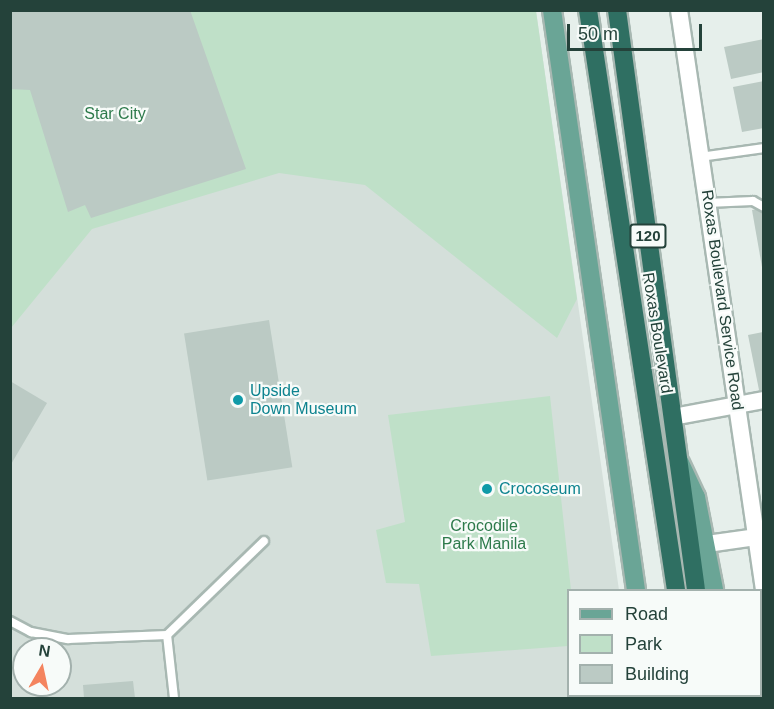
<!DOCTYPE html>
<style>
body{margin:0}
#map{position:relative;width:774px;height:709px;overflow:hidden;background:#e6efeb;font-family:Helvetica,sans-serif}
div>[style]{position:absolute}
.built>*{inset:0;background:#d4dfda}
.green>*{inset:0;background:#bfe0c8}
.building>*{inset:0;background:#bbcac4;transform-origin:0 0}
.roads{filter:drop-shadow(2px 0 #a8b8b2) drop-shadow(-2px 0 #a8b8b2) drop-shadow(0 2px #a8b8b2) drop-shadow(0 -2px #a8b8b2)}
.lane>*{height:8px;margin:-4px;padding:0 4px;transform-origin:4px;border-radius:4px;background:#fff}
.street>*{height:16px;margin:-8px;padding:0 8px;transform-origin:8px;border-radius:8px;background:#fff}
.primary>*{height:18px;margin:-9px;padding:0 9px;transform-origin:9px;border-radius:9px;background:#6aa596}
.highway>*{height:18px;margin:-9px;padding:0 9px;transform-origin:9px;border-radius:9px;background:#2f6f62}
.dots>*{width:16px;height:16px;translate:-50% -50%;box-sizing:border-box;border:3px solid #f7fbf9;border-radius:50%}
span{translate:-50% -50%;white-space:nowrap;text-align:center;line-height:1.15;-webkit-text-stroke:4.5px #f7fbf9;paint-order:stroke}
.shield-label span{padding:2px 4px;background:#f7fbf9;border:2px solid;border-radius:4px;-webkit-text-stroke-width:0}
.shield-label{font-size:15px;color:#24423a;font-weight:700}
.park-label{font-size:16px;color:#2d7a4b}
.street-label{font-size:16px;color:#24423a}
.culture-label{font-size:16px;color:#0d838f}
.left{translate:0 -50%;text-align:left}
.frame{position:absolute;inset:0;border:12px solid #24423a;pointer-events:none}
.legend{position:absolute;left:567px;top:589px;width:195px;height:108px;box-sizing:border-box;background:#f7fbf9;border:2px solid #a3b1ad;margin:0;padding:8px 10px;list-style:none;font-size:18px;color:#24423a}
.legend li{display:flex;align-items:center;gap:12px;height:30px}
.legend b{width:30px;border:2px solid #a3b1ad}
.north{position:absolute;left:12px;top:637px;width:60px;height:60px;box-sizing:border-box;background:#f7fbf9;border:2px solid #a3b1ad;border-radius:50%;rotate:9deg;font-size:16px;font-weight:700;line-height:24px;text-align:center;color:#24423a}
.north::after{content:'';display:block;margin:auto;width:21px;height:27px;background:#f4845f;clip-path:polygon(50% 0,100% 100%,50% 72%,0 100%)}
.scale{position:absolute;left:567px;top:24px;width:135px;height:27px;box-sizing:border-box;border:3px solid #24423a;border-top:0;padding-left:8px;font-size:18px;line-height:21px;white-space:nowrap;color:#24423a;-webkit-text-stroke:4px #f7fbf9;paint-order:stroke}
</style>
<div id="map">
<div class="built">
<i style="clip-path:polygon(evenodd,10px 11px,536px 11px,619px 590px,568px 590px,568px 696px,634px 698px,11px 698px,10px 11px,24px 649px,60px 649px,60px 685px,24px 685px,24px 649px)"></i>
</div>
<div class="green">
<i style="clip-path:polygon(11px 11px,536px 11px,577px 299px,557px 338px,365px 185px,279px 173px,92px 229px,11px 328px)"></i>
<i style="clip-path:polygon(550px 396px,571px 590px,568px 646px,431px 656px,419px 584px,386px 583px,376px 530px,405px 522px,388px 415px)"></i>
</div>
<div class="building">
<i style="clip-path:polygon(10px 10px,190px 10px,246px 169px,91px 218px,85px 205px,68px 212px,30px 90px,10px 89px)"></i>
<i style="clip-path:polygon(764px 39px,764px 72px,731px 79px,724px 47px)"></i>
<i style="clip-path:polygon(764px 81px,764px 128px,742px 132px,733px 87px)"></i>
<i style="clip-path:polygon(764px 208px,764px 266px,762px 267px,752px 210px)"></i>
<i style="left:269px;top:320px;width:149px;height:86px;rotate:81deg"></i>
<i style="clip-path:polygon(763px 332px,764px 390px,759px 390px,748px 335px)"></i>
<i style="clip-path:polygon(10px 381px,47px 403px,10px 466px)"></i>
<i style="clip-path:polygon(133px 681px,135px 698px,84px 698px,83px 685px)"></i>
</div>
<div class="roads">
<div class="lane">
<i style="left:700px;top:157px;width:65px;rotate:-8deg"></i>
<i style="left:707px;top:203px;width:46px;rotate:-2.5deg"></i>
<i style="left:753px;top:201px;width:13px;rotate:29deg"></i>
<i style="left:10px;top:621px;width:24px;rotate:28deg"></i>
<i style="left:31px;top:632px;width:38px;rotate:11deg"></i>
<i style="left:68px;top:639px;width:99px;rotate:-2.3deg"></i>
<i style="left:174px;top:698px;width:63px;rotate:-96.3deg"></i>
<i style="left:167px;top:635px;width:135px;rotate:-44.1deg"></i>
</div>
<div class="street">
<i style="left:679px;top:10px;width:586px;rotate:81.66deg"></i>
<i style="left:673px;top:417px;width:93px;rotate:-10.6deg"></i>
<i style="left:707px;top:544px;width:58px;rotate:-8deg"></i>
</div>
<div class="primary">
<i style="left:552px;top:10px;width:586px;rotate:81.76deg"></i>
<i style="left:680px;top:463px;width:38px;rotate:65deg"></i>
<i style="left:696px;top:497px;width:95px;rotate:79deg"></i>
<i style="left:651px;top:696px;width:2px;rotate:63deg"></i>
<i style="left:731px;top:696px;width:2px;rotate:90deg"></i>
</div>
<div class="highway">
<i style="left:588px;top:10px;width:587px;rotate:81.37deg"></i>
<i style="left:617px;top:10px;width:585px;rotate:82.24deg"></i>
<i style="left:690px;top:696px;width:2px;rotate:63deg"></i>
<i style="left:710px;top:696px;width:2px;rotate:63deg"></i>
</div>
</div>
<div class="dots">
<i style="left:238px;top:400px;background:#0f9aa8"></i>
<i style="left:487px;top:489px;background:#0f9aa8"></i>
</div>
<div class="shield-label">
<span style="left:648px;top:236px">120</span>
</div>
<div class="park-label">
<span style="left:115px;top:114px">Star City</span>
<span style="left:484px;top:535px">Crocodile<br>Park Manila</span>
</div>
<div class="street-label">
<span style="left:722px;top:300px;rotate:82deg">Roxas Boulevard Service Road</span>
<span style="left:657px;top:333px;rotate:81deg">Roxas Boulevard</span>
</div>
<div class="culture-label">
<span class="left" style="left:250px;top:400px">Upside<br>Down Museum</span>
<span class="left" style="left:499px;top:489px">Crocoseum</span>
</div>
<div class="frame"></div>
<ul class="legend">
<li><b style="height:8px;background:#6aa596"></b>Road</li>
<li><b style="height:16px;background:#bfe0c8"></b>Park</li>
<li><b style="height:16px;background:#bbcac4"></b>Building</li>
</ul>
<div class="north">N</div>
<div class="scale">50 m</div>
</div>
